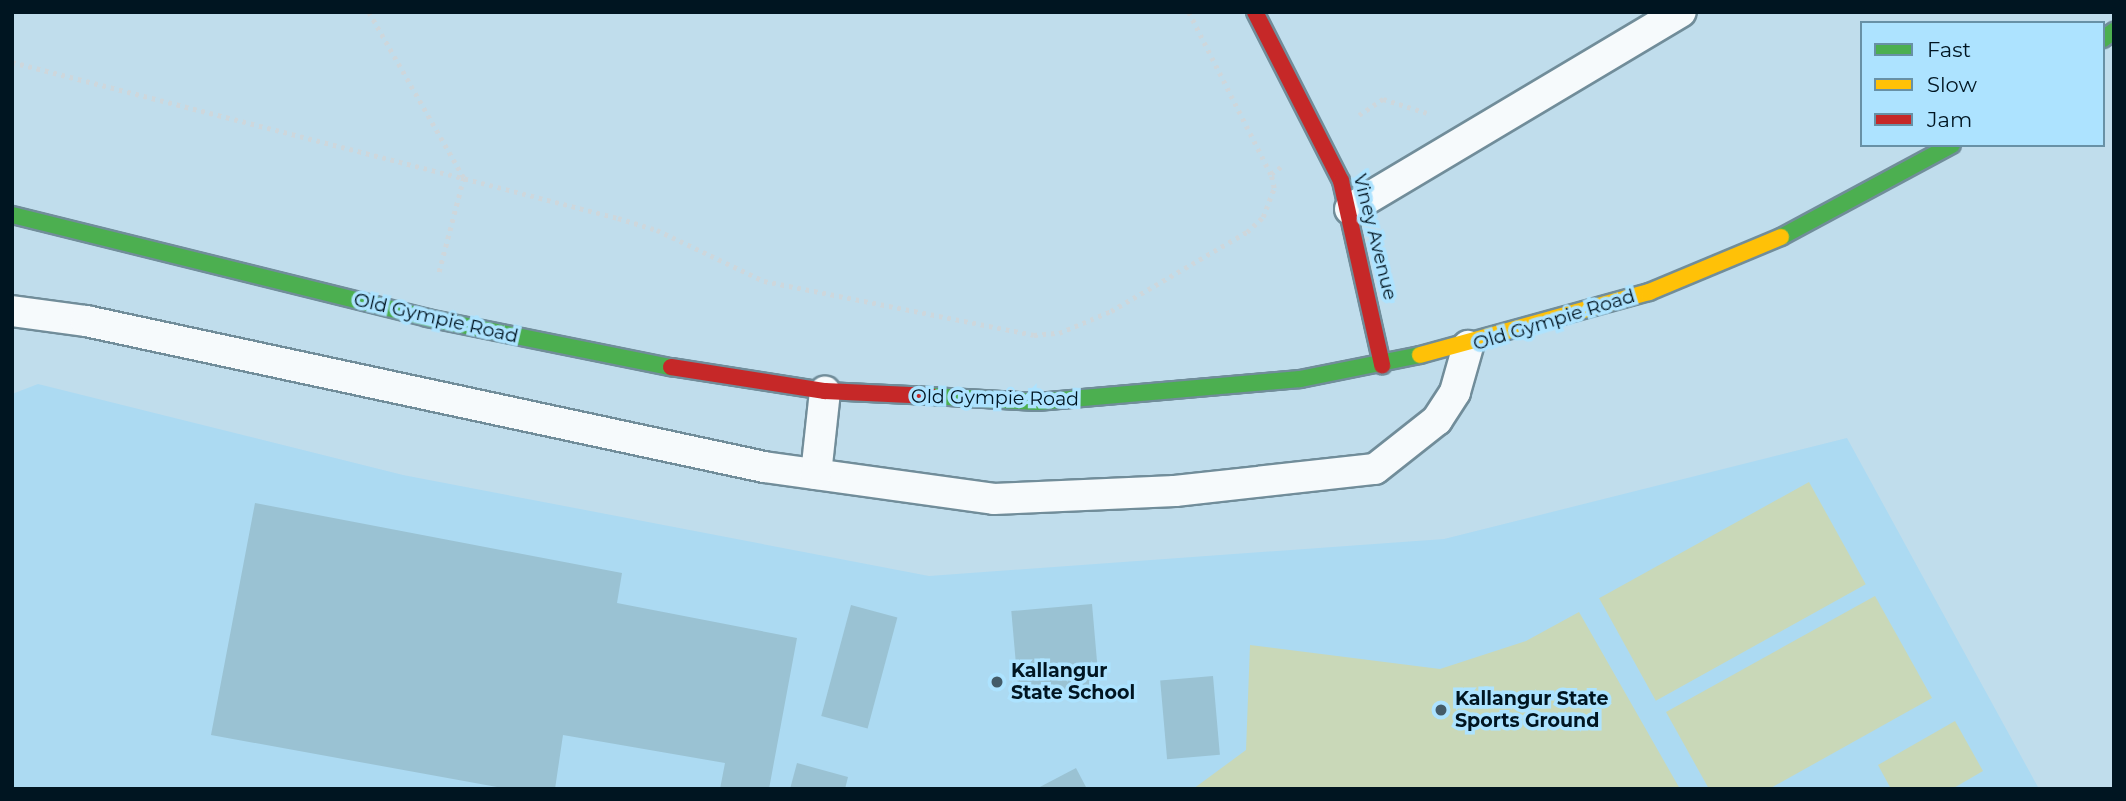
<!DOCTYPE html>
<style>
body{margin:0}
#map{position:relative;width:2126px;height:801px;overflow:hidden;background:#c0ddec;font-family:Montserrat,sans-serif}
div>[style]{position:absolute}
.built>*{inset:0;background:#acdaf2}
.green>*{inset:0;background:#c9d8b8;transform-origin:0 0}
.building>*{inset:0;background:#9ac2d3;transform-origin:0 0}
.path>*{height:4.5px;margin-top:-2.25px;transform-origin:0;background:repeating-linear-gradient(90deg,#ced7dc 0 3.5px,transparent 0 8.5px)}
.roads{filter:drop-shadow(2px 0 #718d9a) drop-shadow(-2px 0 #718d9a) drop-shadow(0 2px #718d9a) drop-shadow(0 -2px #718d9a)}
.lane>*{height:30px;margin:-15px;padding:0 15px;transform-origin:15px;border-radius:15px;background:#f6fafc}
.fast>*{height:16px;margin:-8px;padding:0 8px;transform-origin:8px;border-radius:8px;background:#4caf50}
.slow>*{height:16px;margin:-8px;padding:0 8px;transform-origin:8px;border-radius:8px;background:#ffc107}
.jam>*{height:16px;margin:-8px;padding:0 8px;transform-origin:8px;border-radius:8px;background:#c62828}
.dots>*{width:19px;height:19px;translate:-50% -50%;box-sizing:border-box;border:4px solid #ade3ff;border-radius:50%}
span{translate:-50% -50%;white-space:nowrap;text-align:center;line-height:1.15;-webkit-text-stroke:7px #ade3ff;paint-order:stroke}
.street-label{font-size:19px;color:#001521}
.poi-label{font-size:19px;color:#001521;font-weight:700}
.left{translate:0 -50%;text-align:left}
.frame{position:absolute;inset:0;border:14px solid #001521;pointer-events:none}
.legend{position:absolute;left:1860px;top:21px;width:245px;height:126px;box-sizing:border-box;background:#ade3ff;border:2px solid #6891a6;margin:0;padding:9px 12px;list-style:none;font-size:21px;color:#001521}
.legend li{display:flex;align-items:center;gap:14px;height:35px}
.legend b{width:35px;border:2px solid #6891a6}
</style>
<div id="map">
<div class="built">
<i style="clip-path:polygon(38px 384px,403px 475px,929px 576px,1444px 539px,1847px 438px,2039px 789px,12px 789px,12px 394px)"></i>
</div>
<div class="green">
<i style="left:1809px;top:482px;width:117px;height:240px;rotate:61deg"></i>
<i style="clip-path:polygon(1875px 596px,1932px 698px,1769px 789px,1709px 789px,1666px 712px)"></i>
<i style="clip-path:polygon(1579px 612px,1680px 789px,1193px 789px,1246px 750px,1250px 645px,1440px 669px,1526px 641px)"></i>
<i style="clip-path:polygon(1955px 721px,1983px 771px,1952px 789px,1891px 789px,1878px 765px)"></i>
</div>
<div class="building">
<i style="clip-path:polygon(255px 503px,622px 573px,617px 603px,797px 638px,769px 789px,720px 789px,725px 763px,563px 735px,555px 789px,508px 789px,211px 735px)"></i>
<i style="left:1092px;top:604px;width:83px;height:81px;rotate:85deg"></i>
<i style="left:851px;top:605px;width:48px;height:115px;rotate:15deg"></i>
<i style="left:1213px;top:676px;width:79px;height:53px;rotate:85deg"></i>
<i style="clip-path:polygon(797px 763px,848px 777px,845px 789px,790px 789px)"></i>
<i style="clip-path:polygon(1076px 768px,1087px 789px,1036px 789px)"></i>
</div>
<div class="path">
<i style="left:369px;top:12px;width:191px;rotate:60.2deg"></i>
<i style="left:464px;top:178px;width:98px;rotate:104.7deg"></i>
<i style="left:1189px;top:12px;width:182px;rotate:63.2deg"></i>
<i style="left:12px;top:62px;width:626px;rotate:14.44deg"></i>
<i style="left:618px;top:218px;width:41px;rotate:17.1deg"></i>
<i style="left:657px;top:230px;width:119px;rotate:25.5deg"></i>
<i style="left:764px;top:281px;width:275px;rotate:11.3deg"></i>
<i style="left:1034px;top:335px;width:25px;rotate:-5deg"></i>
<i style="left:1059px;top:333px;width:56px;rotate:-22.9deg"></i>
<i style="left:1111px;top:311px;width:157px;rotate:-30.2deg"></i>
<i style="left:1247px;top:232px;width:22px;rotate:-43deg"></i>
<i style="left:1263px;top:217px;width:31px;rotate:-69deg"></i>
<i style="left:1274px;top:188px;width:14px;rotate:-102deg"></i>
<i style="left:1271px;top:174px;width:14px;rotate:-36deg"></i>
<i style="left:1359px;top:115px;width:29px;rotate:-34deg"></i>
<i style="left:1383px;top:99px;width:46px;rotate:17.7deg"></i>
</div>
<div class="roads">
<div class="lane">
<i style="left:1350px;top:209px;width:385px;rotate:-30.8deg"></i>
<i style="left:12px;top:311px;width:75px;rotate:7.7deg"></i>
<i style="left:86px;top:321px;width:694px;rotate:12.15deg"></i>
<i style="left:764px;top:467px;width:232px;rotate:7.9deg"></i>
<i style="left:994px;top:499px;width:181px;rotate:-2.5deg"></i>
<i style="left:1175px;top:491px;width:201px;rotate:-6.3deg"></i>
<i style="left:1375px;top:469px;width:79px;rotate:-38.3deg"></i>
<i style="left:1437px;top:420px;width:33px;rotate:-57deg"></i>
<i style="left:1455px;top:392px;width:48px;rotate:-74.2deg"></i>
<i style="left:816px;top:474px;width:83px;rotate:-83.8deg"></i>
</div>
<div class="fast">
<i style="left:2103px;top:39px;width:14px;rotate:-36deg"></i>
<i style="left:12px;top:215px;width:428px;rotate:13.9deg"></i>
<i style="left:427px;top:318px;width:249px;rotate:11.4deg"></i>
<i style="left:1781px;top:237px;width:194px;rotate:-28.3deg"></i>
<i style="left:931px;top:396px;width:106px;rotate:3.2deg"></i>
<i style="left:1037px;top:402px;width:264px;rotate:-5deg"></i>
<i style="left:1300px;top:379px;width:122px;rotate:-11.3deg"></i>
</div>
<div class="slow">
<i style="left:1420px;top:355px;width:238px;rotate:-15.4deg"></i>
<i style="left:1649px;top:292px;width:143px;rotate:-22.6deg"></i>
</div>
<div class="jam">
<i style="left:1255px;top:12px;width:190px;rotate:63deg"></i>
<i style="left:1341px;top:181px;width:189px;rotate:77.4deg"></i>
<i style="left:671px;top:367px;width:156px;rotate:8.9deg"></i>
<i style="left:825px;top:391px;width:106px;rotate:2.7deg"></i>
</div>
</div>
<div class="dots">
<i style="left:997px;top:682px;background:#435b68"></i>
<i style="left:1441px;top:710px;background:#435b68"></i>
</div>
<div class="street-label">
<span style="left:1375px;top:237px;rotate:76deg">Viney Avenue</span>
<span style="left:436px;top:318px;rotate:13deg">Old Gympie Road</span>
<span style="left:1554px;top:320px;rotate:-17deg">Old Gympie Road</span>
<span style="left:995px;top:398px;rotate:1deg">Old Gympie Road</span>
</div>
<div class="poi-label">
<span class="left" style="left:1011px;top:682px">Kallangur<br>State School</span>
<span class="left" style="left:1455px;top:710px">Kallangur State<br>Sports Ground</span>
</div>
<div class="frame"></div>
<ul class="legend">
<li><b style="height:9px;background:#4caf50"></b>Fast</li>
<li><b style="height:9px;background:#ffc107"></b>Slow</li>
<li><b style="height:9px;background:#c62828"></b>Jam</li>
</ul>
</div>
